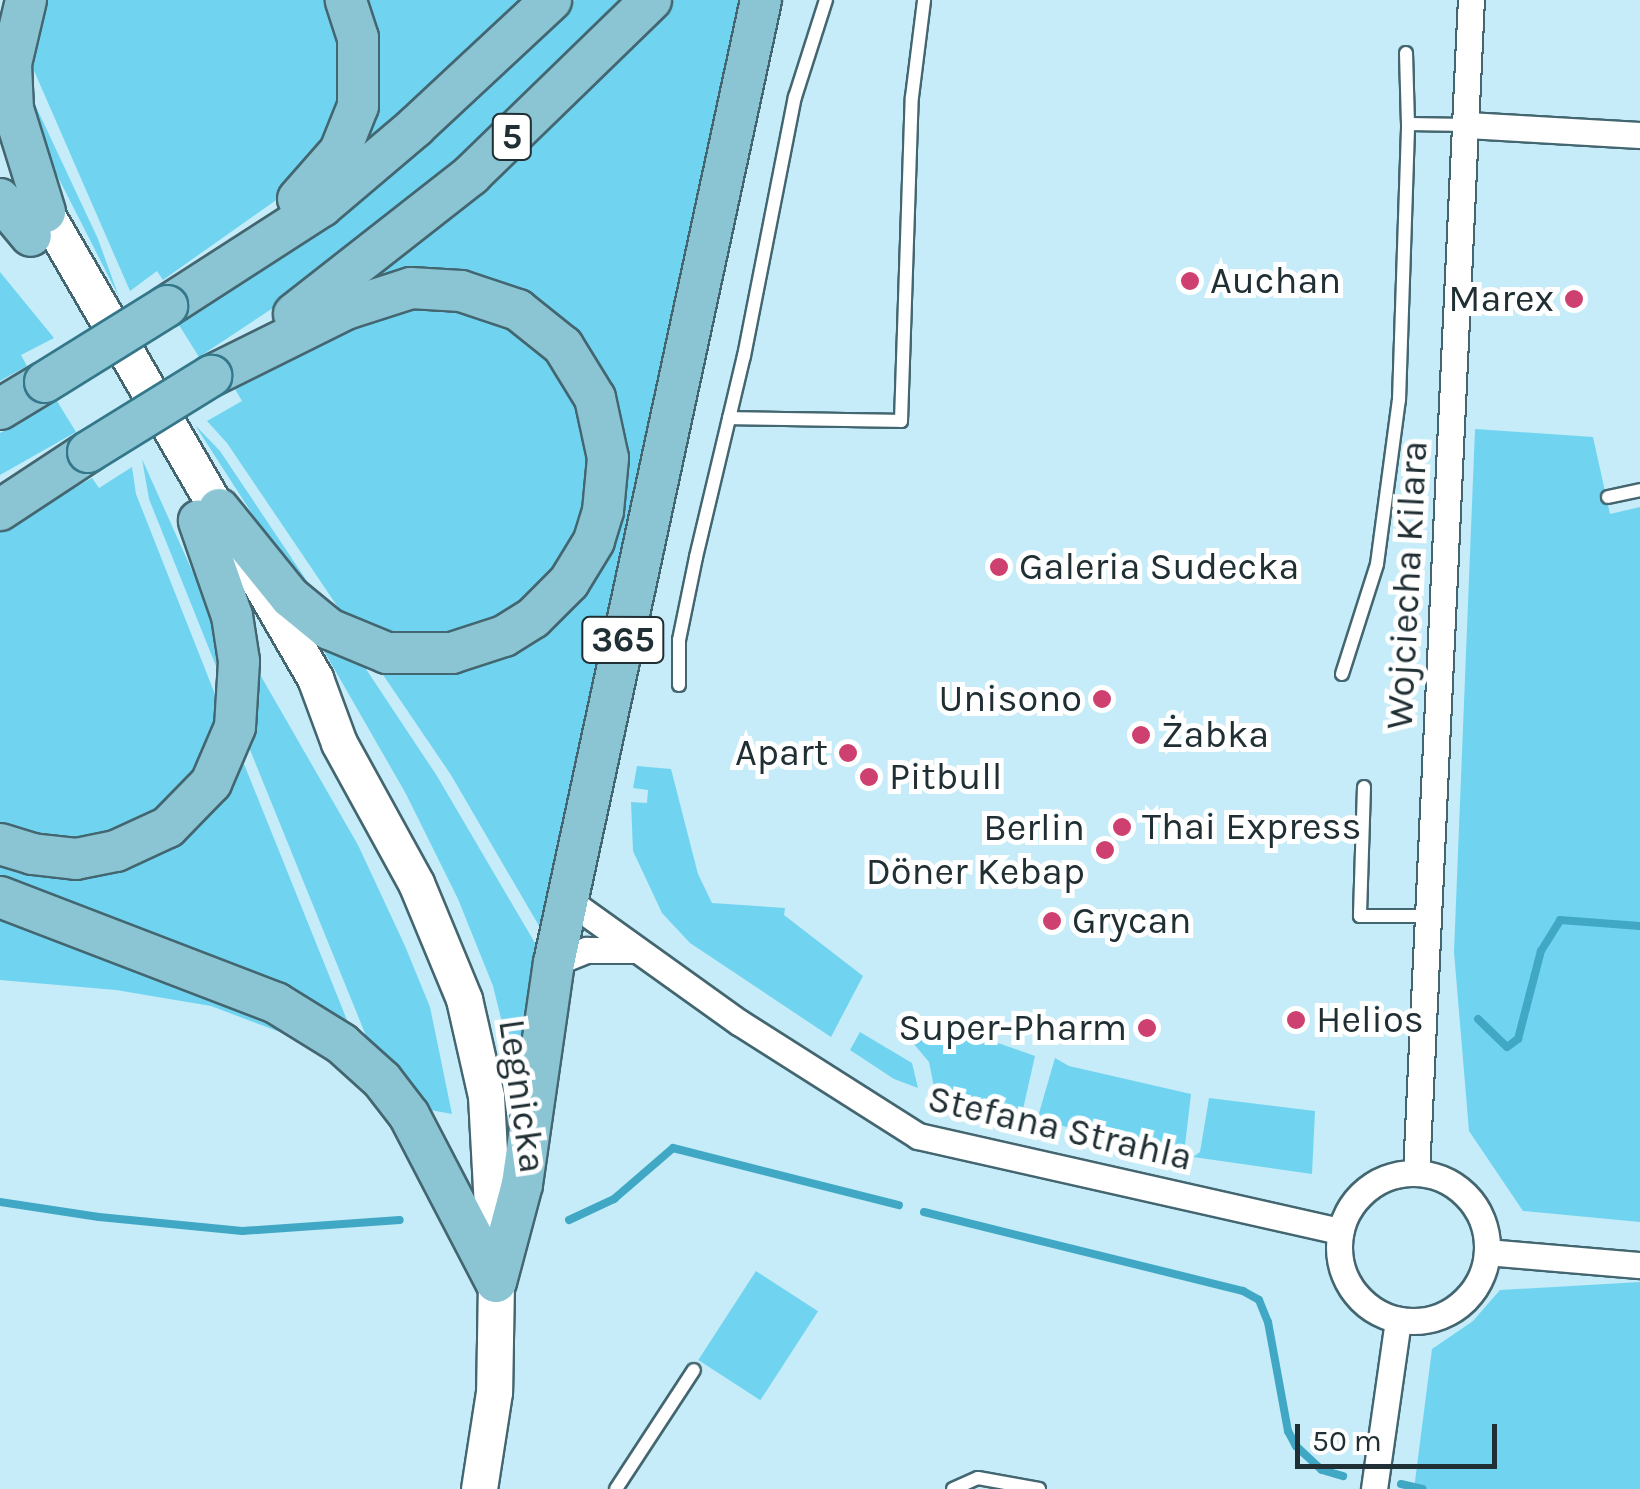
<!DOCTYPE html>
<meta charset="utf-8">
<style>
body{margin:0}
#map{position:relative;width:1640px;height:1489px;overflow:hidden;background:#c5ecf8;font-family:Karla,sans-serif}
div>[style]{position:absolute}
.green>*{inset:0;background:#70d4f1;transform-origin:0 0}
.stream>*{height:8px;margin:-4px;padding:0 4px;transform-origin:4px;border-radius:4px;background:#40a8c5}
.roads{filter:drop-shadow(2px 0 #436670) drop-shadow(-2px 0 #436670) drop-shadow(0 2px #436670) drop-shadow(0 -2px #436670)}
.service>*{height:12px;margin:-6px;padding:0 6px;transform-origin:6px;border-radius:6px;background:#fff}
.minor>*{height:25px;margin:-12.5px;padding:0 12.5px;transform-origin:12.5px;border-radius:12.5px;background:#fff}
.minor>.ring{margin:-12.5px;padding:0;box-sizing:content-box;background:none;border:25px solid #fff;border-radius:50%}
.secondary>*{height:35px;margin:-17.5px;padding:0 17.5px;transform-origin:17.5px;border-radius:17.5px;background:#fff}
.primary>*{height:40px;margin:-20px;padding:0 20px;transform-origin:20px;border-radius:20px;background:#8bc5d4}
.bridges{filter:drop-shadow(2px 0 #34778a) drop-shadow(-2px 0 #34778a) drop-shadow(0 2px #34778a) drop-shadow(0 -2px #34778a)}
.primary-bridge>*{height:40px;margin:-20px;padding:0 20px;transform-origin:20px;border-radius:20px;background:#8bc5d4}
.dots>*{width:28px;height:28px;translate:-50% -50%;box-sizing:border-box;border:5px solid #fff;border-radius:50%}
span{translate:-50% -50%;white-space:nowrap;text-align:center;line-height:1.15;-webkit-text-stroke:10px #fff;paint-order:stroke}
.shield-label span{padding:2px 8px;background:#fff;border:2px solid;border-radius:8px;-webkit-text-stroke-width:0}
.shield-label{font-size:35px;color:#202f34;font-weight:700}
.poi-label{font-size:38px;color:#202f34}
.left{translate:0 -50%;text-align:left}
.right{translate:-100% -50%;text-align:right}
.street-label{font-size:38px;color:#202f34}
.scale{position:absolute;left:1295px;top:1424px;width:202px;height:45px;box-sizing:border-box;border:5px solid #202f34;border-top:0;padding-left:12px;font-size:30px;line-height:35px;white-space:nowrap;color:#202f34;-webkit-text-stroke:8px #fff;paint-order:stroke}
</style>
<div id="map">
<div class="green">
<i style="clip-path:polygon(40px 0,332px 0,338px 17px,345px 103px,303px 181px,163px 280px,157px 271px,130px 291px,25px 50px)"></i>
<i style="clip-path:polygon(360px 0,529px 0,368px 146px,362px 145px)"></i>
<i style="clip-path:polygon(575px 0,628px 0,459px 164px,282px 302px,199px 357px,179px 325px,331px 218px,533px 42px)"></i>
<i style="clip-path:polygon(674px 0,747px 0,542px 931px,451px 775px,375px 663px,407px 668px,599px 561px,584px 351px,371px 279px,625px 52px)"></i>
<i style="clip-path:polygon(24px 81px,98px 239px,119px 297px,33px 128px)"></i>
<i style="clip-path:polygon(0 272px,54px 338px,21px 355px,27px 366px,0 381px)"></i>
<i style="clip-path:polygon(461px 303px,542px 342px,589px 425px,587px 520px,537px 598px,450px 642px,352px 628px,227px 443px,207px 421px,242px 401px,235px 389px,329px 327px,378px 308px)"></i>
<i style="clip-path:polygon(57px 401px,76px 432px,0 475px,0 433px)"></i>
<i style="clip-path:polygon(195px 425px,220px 451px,331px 617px,287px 568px)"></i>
<i style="clip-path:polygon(1475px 429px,1593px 437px,1610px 514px,1640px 507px,1640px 1222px,1523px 1211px,1469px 1131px,1454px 952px)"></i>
<i style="clip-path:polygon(142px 459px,221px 635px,224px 686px,149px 499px)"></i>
<i style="clip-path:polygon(132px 467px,136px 494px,224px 717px,220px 737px,174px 807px,92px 844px,0 830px,0 528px,92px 478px,99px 488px)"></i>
<i style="clip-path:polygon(320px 644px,358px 657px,437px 776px,542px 955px,517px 1083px,493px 986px,458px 899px,406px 794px)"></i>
<i style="clip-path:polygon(258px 671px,358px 845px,405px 946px,430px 1007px,452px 1114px,425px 1109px,373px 1053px,246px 740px)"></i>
<i style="clip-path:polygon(240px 754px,351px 1030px,0 883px,0 857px,78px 872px)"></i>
<i style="clip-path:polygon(637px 766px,671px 769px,698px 874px,712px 903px,785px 908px,784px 915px,863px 976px,831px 1037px,690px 943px,662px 913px,633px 851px,631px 802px,647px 803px,648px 790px,633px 788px)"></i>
<i style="clip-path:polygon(0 910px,231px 997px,306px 1034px,373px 1089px,399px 1122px,444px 1212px,429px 1202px,395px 1126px,352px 1077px,293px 1037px,211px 1006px,116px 990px,0 980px)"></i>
<i style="clip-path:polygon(918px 1015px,1035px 1056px,1021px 1118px,936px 1097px,929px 1062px,908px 1037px)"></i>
<i style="clip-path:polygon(860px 1032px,912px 1063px,918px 1088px,894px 1079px,850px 1050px)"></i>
<i style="clip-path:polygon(1055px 1058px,1069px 1066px,1191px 1094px,1184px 1154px,1037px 1120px)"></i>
<i style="clip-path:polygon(1209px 1098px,1315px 1111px,1312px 1174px,1193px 1157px,1200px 1152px)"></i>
<i style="left:756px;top:1271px;width:74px;height:106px;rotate:33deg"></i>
<i style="clip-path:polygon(1640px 1282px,1640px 1489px,1414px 1489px,1432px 1349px,1473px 1321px,1500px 1290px)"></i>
</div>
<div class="stream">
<i style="left:1478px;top:1019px;width:40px;rotate:44deg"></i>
<i style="left:1507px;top:1047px;width:14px;rotate:-36deg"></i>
<i style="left:1518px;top:1039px;width:91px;rotate:-75.4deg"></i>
<i style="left:1541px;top:951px;width:36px;rotate:-58deg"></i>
<i style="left:1560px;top:920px;width:80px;rotate:4.3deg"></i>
<i style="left:0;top:1202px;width:100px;rotate:8.6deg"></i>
<i style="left:99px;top:1217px;width:144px;rotate:5.6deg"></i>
<i style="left:242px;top:1231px;width:158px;rotate:-4deg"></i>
<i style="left:924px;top:1212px;width:329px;rotate:13.9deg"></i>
<i style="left:1243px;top:1291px;width:18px;rotate:29deg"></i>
<i style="left:1259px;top:1300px;width:24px;rotate:68deg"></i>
<i style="left:1268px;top:1322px;width:111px;rotate:79.6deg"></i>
<i style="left:1288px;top:1431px;width:17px;rotate:62deg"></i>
<i style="left:1296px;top:1446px;width:35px;rotate:43deg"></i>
<i style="left:1322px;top:1470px;width:22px;rotate:16deg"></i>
<i style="left:569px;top:1220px;width:50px;rotate:-25deg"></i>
<i style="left:614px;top:1199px;width:78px;rotate:-40.8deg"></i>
<i style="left:673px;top:1148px;width:233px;rotate:14.2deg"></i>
<i style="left:1401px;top:1484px;width:22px;rotate:13deg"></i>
</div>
<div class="roads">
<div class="service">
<i style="left:1406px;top:53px;width:71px;rotate:88.4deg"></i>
<i style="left:1408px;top:124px;width:59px;rotate:1deg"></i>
<i style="left:729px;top:418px;width:172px;rotate:1deg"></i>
<i style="left:901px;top:421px;width:324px;rotate:-88.1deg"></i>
<i style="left:912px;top:97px;width:98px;rotate:-82.9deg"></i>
<i style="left:1608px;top:497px;width:33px;rotate:-12deg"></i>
<i style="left:1342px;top:674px;width:115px;rotate:-72.3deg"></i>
<i style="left:1377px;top:564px;width:165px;rotate:-82.4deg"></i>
<i style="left:1399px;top:400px;width:276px;rotate:-88.1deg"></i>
<i style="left:679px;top:685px;width:45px;rotate:-90deg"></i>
<i style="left:679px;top:640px;width:85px;rotate:-78.4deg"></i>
<i style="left:696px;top:557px;width:207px;rotate:-76.6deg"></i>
<i style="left:744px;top:356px;width:264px;rotate:-78.9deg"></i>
<i style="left:795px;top:97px;width:102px;rotate:-72.3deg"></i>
<i style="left:1364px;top:787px;width:129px;rotate:91.8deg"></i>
<i style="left:1360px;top:916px;width:68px"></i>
<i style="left:616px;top:1489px;width:142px;rotate:-56.8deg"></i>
<i style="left:953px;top:1489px;width:27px;rotate:-24deg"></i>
<i style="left:978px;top:1478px;width:62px;rotate:10.2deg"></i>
</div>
<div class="minor">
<i style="left:1467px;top:125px;width:173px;rotate:3.3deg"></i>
<i style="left:568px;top:900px;width:211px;rotate:35.6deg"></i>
<i style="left:740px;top:1023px;width:211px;rotate:32.4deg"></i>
<i style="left:918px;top:1136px;width:433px;rotate:12.7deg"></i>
<i style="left:554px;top:963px;width:35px;rotate:-22deg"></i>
<i style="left:586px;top:950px;width:46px"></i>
<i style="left:1416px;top:1173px;width:1174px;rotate:-87.32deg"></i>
<i class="ring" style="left:1339px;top:1173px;width:123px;height:123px"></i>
<i style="left:1487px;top:1252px;width:154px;rotate:4.9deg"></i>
<i style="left:1374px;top:1489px;width:171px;rotate:-81.9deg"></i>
</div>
<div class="secondary">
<i style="left:45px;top:212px;width:539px;rotate:59.91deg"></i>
<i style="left:315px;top:678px;width:69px;rotate:69.7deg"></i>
<i style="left:339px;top:743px;width:160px;rotate:61.2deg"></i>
<i style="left:416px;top:883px;width:126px;rotate:67.5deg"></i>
<i style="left:464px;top:999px;width:99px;rotate:77.2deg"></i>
<i style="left:486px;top:1096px;width:186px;rotate:86.9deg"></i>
<i style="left:496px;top:1282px;width:110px;rotate:91deg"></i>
<i style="left:494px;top:1392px;width:98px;rotate:98.8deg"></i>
</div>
<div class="primary">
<i style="left:26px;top:0;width:66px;rotate:103.2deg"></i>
<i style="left:11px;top:64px;width:45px;rotate:87.5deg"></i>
<i style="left:13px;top:109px;width:108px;rotate:72.7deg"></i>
<i style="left:0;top:199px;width:48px;rotate:50deg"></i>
<i style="left:298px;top:199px;width:64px;rotate:-48.8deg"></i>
<i style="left:340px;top:151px;width:48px;rotate:-68.2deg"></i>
<i style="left:358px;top:106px;width:68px;rotate:-90deg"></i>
<i style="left:358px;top:38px;width:40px;rotate:-108deg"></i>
<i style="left:167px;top:306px;width:184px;rotate:-32.8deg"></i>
<i style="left:322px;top:206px;width:122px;rotate:-40.3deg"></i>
<i style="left:415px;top:127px;width:186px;rotate:-43deg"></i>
<i style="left:294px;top:314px;width:225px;rotate:-38.1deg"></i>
<i style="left:471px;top:175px;width:251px;rotate:-44.2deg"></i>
<i style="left:211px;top:376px;width:151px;rotate:-26.4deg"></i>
<i style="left:346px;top:309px;width:68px;rotate:-17.9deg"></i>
<i style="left:411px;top:288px;width:50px;rotate:3.4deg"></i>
<i style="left:461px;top:291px;width:60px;rotate:18.4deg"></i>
<i style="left:518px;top:310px;width:58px;rotate:38.7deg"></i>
<i style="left:563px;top:346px;width:61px;rotate:58.4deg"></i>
<i style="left:595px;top:398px;width:61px;rotate:77.8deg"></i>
<i style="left:608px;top:458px;width:53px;rotate:95.4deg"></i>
<i style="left:603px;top:511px;width:31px;rotate:107deg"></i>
<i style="left:594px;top:541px;width:48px;rotate:121.4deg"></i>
<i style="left:569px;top:582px;width:51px;rotate:135deg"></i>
<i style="left:533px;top:618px;width:34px;rotate:148deg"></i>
<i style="left:504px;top:636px;width:55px;rotate:161.9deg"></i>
<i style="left:452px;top:653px;width:65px;rotate:180deg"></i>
<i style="left:387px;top:653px;width:63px;rotate:-157.5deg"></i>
<i style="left:329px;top:629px;width:50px;rotate:-140.6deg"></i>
<i style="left:290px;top:597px;width:113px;rotate:-128.9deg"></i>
<i style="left:0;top:409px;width:52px;rotate:-31deg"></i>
<i style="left:0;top:510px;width:105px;rotate:-33.4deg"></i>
<i style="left:0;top:844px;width:34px;rotate:17deg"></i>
<i style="left:32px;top:854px;width:44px;rotate:6.5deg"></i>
<i style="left:76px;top:859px;width:41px;rotate:-11.3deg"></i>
<i style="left:116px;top:851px;width:57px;rotate:-24.8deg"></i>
<i style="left:168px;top:827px;width:62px;rotate:-45.7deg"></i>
<i style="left:211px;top:783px;width:61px;rotate:-66.8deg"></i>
<i style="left:235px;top:727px;width:66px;rotate:-86.5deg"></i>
<i style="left:239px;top:661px;width:46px;rotate:-98.8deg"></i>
<i style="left:232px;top:616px;width:101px;rotate:-109.2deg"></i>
<i style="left:0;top:897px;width:296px;rotate:21deg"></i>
<i style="left:276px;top:1003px;width:78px;rotate:31.8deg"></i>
<i style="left:342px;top:1044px;width:54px;rotate:42deg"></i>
<i style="left:382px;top:1080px;width:44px;rotate:52.4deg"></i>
<i style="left:409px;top:1115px;width:188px;rotate:62.5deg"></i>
<i style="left:496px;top:1282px;width:101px;rotate:-75.1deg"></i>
<i style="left:522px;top:1184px;width:223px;rotate:-81.8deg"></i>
<i style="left:554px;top:963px;width:985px;rotate:-77.87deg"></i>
</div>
</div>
<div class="bridges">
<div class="primary-bridge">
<i style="left:45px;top:382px;width:144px;rotate:-31.9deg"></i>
<i style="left:88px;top:452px;width:145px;rotate:-31.7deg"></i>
</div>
</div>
<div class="dots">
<i style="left:1190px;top:281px;background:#cd4070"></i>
<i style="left:1574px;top:299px;background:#cd4070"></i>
<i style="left:999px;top:567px;background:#cd4070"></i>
<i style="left:1102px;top:699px;background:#cd4070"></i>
<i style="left:1141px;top:735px;background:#cd4070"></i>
<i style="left:848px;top:753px;background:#cd4070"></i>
<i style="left:869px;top:777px;background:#cd4070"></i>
<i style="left:1122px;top:827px;background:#cd4070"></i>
<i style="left:1105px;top:850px;background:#cd4070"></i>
<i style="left:1052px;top:921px;background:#cd4070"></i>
<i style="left:1296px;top:1020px;background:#cd4070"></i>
<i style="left:1147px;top:1028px;background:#cd4070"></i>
</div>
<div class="shield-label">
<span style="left:512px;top:137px">5</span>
<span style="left:623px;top:640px">365</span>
</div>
<div class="poi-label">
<span class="left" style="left:1210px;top:281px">Auchan</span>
<span class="right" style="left:1554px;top:299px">Marex</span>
<span class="left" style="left:1019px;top:567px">Galeria Sudecka</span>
<span class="right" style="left:1082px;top:699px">Unisono</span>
<span class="left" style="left:1161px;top:735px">Żabka</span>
<span class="right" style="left:828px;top:753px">Apart</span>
<span class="left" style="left:889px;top:777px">Pitbull</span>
<span class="left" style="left:1142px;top:827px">Thai Express</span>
<span class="right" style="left:1085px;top:850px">Berlin<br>Döner Kebap</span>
<span class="left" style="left:1072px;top:921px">Grycan</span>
<span class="left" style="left:1316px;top:1020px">Helios</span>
<span class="right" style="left:1127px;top:1028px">Super-Pharm</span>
</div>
<div class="street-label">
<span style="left:1407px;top:585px;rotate:-87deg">Wojciecha Kilara</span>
<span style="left:522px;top:1096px;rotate:82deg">Legnicka</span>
<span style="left:1060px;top:1128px;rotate:13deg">Stefana Strahla</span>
</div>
<div class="scale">50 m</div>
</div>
